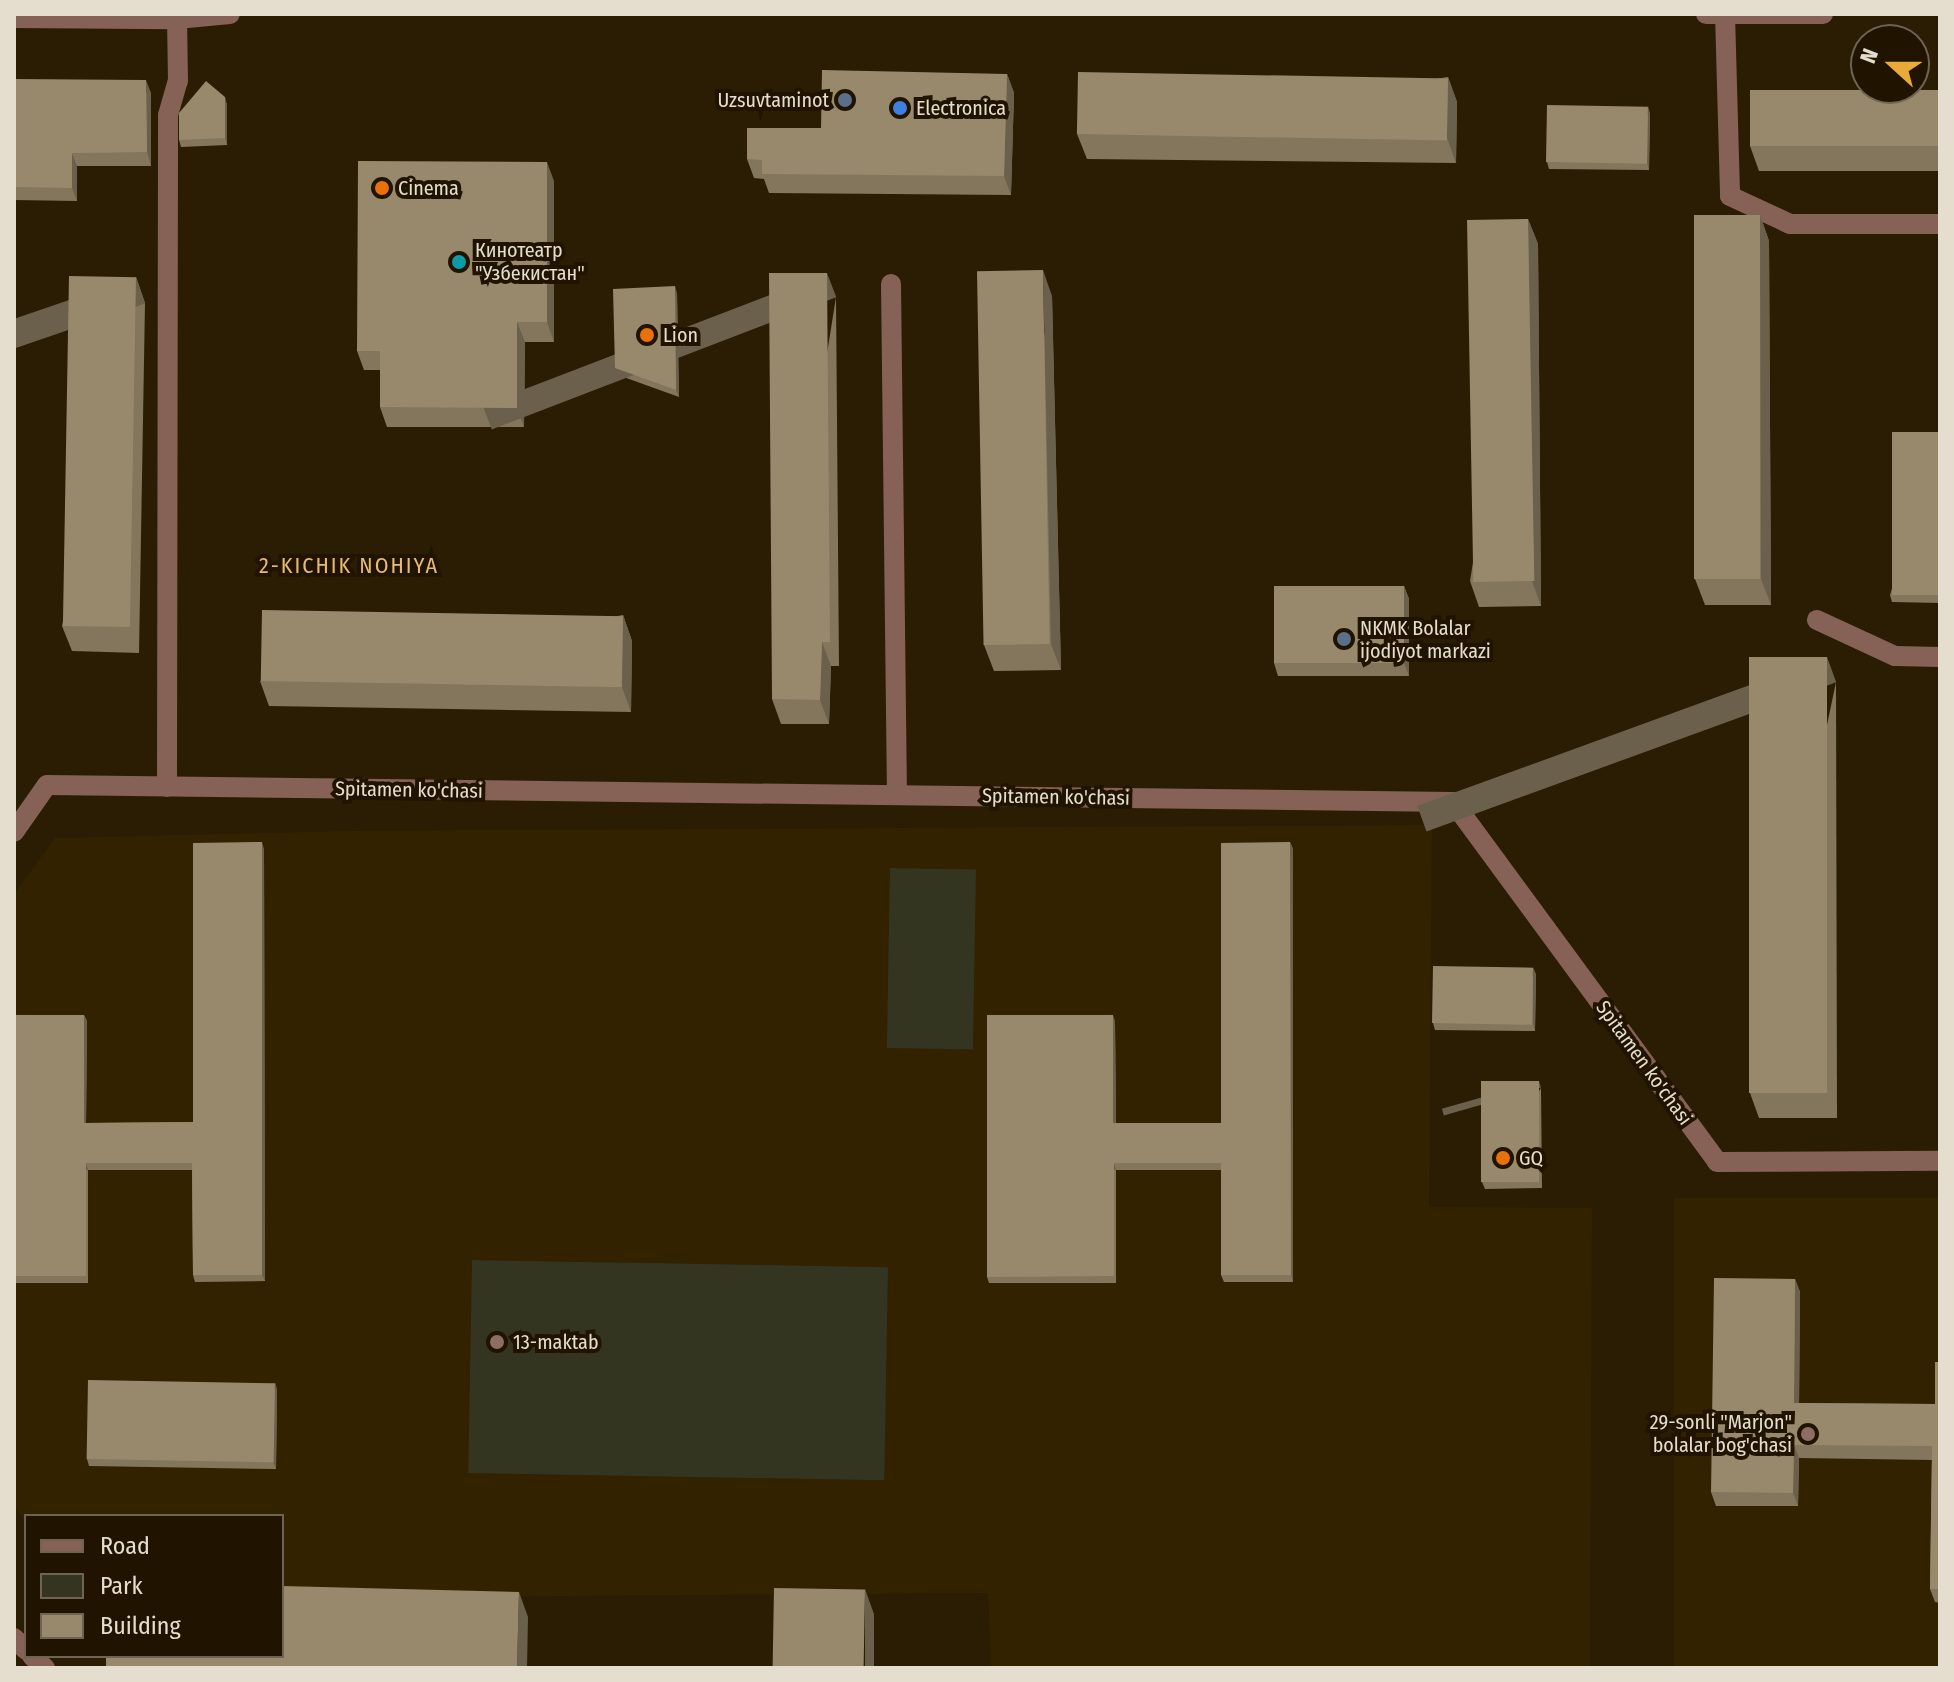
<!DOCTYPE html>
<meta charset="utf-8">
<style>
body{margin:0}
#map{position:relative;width:1954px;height:1682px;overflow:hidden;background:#2a1d03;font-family:"Fira Sans Condensed",sans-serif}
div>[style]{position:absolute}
.built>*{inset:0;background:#322200;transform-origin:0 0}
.green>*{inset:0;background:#333520;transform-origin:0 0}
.minor>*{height:20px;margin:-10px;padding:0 10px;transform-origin:10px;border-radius:10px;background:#866156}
.wall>*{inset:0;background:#83765d}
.shaded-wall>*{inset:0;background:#6a604c;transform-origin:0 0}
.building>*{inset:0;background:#98896c;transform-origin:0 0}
.dots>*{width:22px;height:22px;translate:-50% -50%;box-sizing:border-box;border:4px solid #201400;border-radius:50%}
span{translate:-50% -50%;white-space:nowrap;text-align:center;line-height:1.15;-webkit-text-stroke:8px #201400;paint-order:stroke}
.poi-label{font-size:20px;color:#e5ddcd}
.right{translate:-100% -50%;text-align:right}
.left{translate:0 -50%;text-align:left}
.street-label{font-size:20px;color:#e5ddcd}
.neighbourhood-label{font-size:22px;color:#e6b975;letter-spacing:2px}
.frame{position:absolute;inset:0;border:16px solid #e5ddcd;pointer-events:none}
.legend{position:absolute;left:24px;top:1514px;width:260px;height:144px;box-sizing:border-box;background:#201400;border:2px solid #6f6452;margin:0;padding:10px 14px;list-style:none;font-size:24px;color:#e5ddcd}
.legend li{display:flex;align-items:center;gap:16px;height:40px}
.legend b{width:40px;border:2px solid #6f6452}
.north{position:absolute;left:1850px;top:24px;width:80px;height:80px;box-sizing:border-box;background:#201400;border:2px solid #6f6452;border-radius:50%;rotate:291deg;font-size:22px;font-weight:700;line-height:32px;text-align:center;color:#e5ddcd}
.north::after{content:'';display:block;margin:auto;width:28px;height:36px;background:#eaaa39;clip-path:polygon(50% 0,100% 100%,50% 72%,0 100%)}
</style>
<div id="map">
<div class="built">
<i style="clip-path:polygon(1432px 825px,1429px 1207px,1592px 1208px,1590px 1668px,991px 1668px,988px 1593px,282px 1598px,282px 1516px,26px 1516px,26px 1524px,14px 1505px,14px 894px,55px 838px,346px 831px)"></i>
<i style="left:1674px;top:1198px;width:266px;height:470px"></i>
</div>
<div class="green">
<i style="left:890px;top:868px;width:86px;height:180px;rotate:1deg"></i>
<i style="left:472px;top:1260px;width:416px;height:213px;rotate:1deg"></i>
</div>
<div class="minor">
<i style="left:1706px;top:14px;width:117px"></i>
<i style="left:1725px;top:14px;width:182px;rotate:88.4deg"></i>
<i style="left:1730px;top:196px;width:66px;rotate:25deg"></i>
<i style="left:1790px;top:224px;width:150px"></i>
<i style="left:14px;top:18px;width:163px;rotate:0.4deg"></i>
<i style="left:177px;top:19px;width:53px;rotate:-5.4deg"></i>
<i style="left:891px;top:284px;width:511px;rotate:89.33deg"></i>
<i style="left:1817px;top:620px;width:86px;rotate:24.8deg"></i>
<i style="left:1895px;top:656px;width:45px;rotate:1.3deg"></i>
<i style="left:167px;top:787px;width:672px;rotate:-89.91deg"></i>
<i style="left:168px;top:115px;width:35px;rotate:-74deg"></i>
<i style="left:178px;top:81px;width:62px;rotate:-90.9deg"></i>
<i style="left:14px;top:832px;width:57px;rotate:-54.9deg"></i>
<i style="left:47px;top:785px;width:1406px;rotate:0.69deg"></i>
<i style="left:1453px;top:802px;width:446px;rotate:53.7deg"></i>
<i style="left:1717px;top:1162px;width:223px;rotate:-0.3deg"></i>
<i style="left:14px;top:1638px;width:17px;rotate:45deg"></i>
<i style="left:32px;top:1656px;width:18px;rotate:43deg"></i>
</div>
<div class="wall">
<i style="clip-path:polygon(1007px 74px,1014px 93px,1011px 195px,769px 193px,764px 179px,754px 178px,747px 159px,821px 128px)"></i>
<i style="clip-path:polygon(1448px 77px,1457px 102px,1456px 163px,1087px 159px,1077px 134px)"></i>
<i style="clip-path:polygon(14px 79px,151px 93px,151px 166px,77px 166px,77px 201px,14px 200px)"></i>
<i style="clip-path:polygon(1940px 90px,1940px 171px,1759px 171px,1750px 146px)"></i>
<i style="clip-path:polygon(227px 104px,227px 145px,181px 147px,179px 140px)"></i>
<i style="clip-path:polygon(1650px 113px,1649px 170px,1549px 169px,1547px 162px)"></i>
<i style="clip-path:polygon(554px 181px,554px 342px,525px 342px,524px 427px,387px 427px,380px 407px,380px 370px,364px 370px,357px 351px)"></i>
<i style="clip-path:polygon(1760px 215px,1769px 241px,1771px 605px,1705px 605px,1695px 579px)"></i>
<i style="clip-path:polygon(1528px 219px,1538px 244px,1541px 606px,1479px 607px,1470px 581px)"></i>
<i style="clip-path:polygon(136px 277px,145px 303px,139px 653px,72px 651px,62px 626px)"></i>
<i style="clip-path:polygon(677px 293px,679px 397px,618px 375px,615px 368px)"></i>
<i style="clip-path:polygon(1052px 296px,1061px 670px,994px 671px,984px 645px)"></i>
<i style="clip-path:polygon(836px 297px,839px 666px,831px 666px,829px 724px,781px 724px,772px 699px)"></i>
<i style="clip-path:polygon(1940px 432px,1940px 603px,1892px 602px,1890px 595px)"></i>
<i style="clip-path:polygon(1404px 586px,1409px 599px,1409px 676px,1278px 676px,1274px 663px)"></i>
<i style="clip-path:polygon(623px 615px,632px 641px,631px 712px,269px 706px,260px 681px)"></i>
<i style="clip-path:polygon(1836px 682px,1837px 1118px,1759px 1118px,1750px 1093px)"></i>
<i style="clip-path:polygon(1290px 842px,1293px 849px,1293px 1282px,1224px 1282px,1221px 1275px,1221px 1170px,1116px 1170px,1116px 1283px,989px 1283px,987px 1277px,1115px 1021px,1116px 1123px,1221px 1123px)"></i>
<i style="clip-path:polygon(264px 849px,265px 1281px,195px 1282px,193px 1275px,192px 1170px,88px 1170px,88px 1283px,14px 1283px,14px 1015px,84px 1015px,87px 1021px,86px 1123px,193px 1122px)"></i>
<i style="clip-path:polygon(1536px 974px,1535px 1031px,1435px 1030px,1433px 1023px)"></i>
<i style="clip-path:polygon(1541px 1088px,1542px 1188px,1485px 1189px,1482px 1182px)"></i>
<i style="clip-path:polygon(1795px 1279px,1800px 1292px,1799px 1403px,1935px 1404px,1940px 1362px,1940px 1603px,1935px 1602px,1930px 1589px,1932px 1460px,1799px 1458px,1798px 1506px,1716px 1506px,1711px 1492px)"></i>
<i style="clip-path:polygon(277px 1389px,276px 1469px,89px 1466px,87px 1459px)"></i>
</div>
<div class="shaded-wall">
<i style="clip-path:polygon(1007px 74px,1014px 93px,1011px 195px,1004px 176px)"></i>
<i style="clip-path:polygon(1448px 77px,1457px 102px,1456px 163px,1447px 138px)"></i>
<i style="clip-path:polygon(146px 80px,151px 93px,151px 166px,147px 152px)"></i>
<i style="clip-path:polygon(225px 97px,227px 104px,227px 145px,225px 138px)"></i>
<i style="clip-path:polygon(1648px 106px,1650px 113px,1649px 170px,1647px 163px)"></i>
<i style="clip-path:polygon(72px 153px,77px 166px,77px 201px,72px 188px)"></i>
<i style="clip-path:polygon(547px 162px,554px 181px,554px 342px,547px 322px)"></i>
<i style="clip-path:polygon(1760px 215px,1769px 241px,1771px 605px,1761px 579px)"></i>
<i style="clip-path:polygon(1528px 219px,1538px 244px,1541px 606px,1532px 581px)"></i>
<i style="clip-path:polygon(1043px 270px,1052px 296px,1061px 670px,1051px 644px)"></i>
<i style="left:827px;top:273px;width:26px;height:369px;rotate:69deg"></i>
<i style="left:136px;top:277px;width:28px;height:350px;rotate:71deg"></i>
<i style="clip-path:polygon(675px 286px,677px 293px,679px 397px,676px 390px)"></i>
<i style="clip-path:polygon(517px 322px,525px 342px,524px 427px,517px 408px)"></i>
<i style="clip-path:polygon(1404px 586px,1409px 599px,1409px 676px,1404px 663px)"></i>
<i style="clip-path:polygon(623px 615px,632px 641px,631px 712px,622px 687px)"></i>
<i style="clip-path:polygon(822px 642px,831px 666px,829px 724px,820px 700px)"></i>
<i style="left:1827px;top:657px;width:27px;height:436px;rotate:70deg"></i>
<i style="clip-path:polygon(262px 842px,264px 849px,265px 1281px,262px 1275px)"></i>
<i style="clip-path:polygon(1290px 842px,1293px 849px,1293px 1282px,1291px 1275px)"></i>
<i style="clip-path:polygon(1533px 967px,1536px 974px,1535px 1031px,1533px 1024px)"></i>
<i style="clip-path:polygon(84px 1015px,87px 1021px,86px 1130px,84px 1123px)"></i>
<i style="clip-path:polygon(1113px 1015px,1115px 1021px,1116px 1130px,1113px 1123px)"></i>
<i style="left:1539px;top:1081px;width:7px;height:101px;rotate:74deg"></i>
<i style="left:86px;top:1163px;width:7px;height:113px;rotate:74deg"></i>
<i style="left:1114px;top:1163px;width:7px;height:113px;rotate:74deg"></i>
<i style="clip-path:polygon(1795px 1279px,1800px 1292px,1799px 1416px,1794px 1403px)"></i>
<i style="clip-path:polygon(275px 1382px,277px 1389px,276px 1469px,273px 1462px)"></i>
<i style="clip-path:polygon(1794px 1445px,1799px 1458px,1798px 1506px,1793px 1493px)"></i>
<i style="clip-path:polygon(865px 1589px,874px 1614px,874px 1668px,865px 1668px)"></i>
<i style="clip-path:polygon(519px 1592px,528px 1617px,527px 1668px,517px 1668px)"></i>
</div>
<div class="building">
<i style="clip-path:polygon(822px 70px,1007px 74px,1004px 176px,762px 174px,762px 160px,747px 159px,747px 128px,821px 128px)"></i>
<i style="left:1078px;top:72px;width:370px;height:62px;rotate:1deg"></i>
<i style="clip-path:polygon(14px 79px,146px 80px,147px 152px,72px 153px,72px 188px,14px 187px)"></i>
<i style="clip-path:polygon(206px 81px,225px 97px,225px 138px,179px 140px,179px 113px)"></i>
<i style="left:1750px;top:90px;width:190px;height:56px"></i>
<i style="left:1547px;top:105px;width:101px;height:57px;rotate:1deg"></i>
<i style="clip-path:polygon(358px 161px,547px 162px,547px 322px,517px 322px,517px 408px,380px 407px,380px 351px,357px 351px)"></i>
<i style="left:1760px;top:215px;width:364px;height:66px;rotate:90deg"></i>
<i style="left:1528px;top:219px;width:362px;height:61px;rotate:89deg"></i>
<i style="left:1043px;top:270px;width:374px;height:66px;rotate:89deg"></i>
<i style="clip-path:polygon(769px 273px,827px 273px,830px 642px,822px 642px,820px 700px,772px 699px)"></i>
<i style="left:69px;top:276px;width:67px;height:350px;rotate:1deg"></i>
<i style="clip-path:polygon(675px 286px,676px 390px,615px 368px,613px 289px)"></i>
<i style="left:1892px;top:432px;width:48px;height:163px"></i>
<i style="left:1274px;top:586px;width:130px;height:77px"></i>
<i style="left:262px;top:610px;width:361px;height:71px;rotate:1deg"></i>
<i style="left:1827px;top:657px;width:436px;height:78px;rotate:90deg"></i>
<i style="clip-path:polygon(262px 842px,262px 1275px,193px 1275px,192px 1163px,86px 1163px,86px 1276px,14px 1276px,14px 1015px,84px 1015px,84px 1123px,193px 1122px,193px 843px)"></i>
<i style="clip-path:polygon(1290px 842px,1291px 1275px,1221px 1275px,1221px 1163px,1114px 1163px,1114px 1276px,987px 1277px,987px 1015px,1113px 1015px,1113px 1123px,1221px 1123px,1221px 843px)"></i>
<i style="left:1433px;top:966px;width:100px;height:57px;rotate:1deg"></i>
<i style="left:1481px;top:1081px;width:58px;height:101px"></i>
<i style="clip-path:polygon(1714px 1278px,1795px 1279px,1794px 1403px,1935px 1404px,1935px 1362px,1940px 1362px,1940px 1589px,1930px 1589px,1932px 1446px,1794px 1445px,1793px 1493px,1711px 1492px)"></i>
<i style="left:88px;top:1380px;width:187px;height:79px;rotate:1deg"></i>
<i style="clip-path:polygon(282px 1586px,519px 1592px,517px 1668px,106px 1668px,106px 1656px,282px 1656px)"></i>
<i style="left:774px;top:1588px;width:91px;height:80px;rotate:1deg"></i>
</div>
<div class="dots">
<i style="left:845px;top:100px;background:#5c6f8a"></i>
<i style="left:900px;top:108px;background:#3f7fe0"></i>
<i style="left:382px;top:188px;background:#e8710a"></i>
<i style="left:459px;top:262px;background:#0f9aa8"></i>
<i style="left:647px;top:335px;background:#e8710a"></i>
<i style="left:1344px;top:639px;background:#5c6f8a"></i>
<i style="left:1503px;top:1158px;background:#e8710a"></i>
<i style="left:497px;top:1342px;background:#8d6e63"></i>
<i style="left:1808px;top:1434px;background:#8d6e63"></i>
</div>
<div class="poi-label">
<span class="right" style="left:829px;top:100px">Uzsuvtaminot</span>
<span class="left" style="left:916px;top:108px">Electronica</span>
<span class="left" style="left:398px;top:188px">Cinema</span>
<span class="left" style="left:475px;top:262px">Кинотеатр<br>"Узбекистан"</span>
<span class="left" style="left:663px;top:335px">Lion</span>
<span class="left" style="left:1360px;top:640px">NKMK Bolalar<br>ijodiyot markazi</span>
<span class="left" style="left:1519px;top:1158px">GQ</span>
<span class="left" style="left:513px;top:1342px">13-maktab</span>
<span class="right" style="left:1792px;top:1434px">29-sonli "Marjon"<br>bolalar bog'chasi</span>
</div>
<div class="street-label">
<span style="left:409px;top:790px;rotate:1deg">Spitamen ko'chasi</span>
<span style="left:1056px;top:797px;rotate:1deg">Spitamen ko'chasi</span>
<span style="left:1644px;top:1063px;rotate:54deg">Spitamen ko'chasi</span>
</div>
<div class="neighbourhood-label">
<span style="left:349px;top:566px">2-KICHIK NOHIYA</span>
</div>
<div class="frame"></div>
<ul class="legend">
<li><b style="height:10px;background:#866156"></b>Road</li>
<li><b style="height:22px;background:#333520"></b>Park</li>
<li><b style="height:22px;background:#98896c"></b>Building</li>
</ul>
<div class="north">N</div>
</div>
